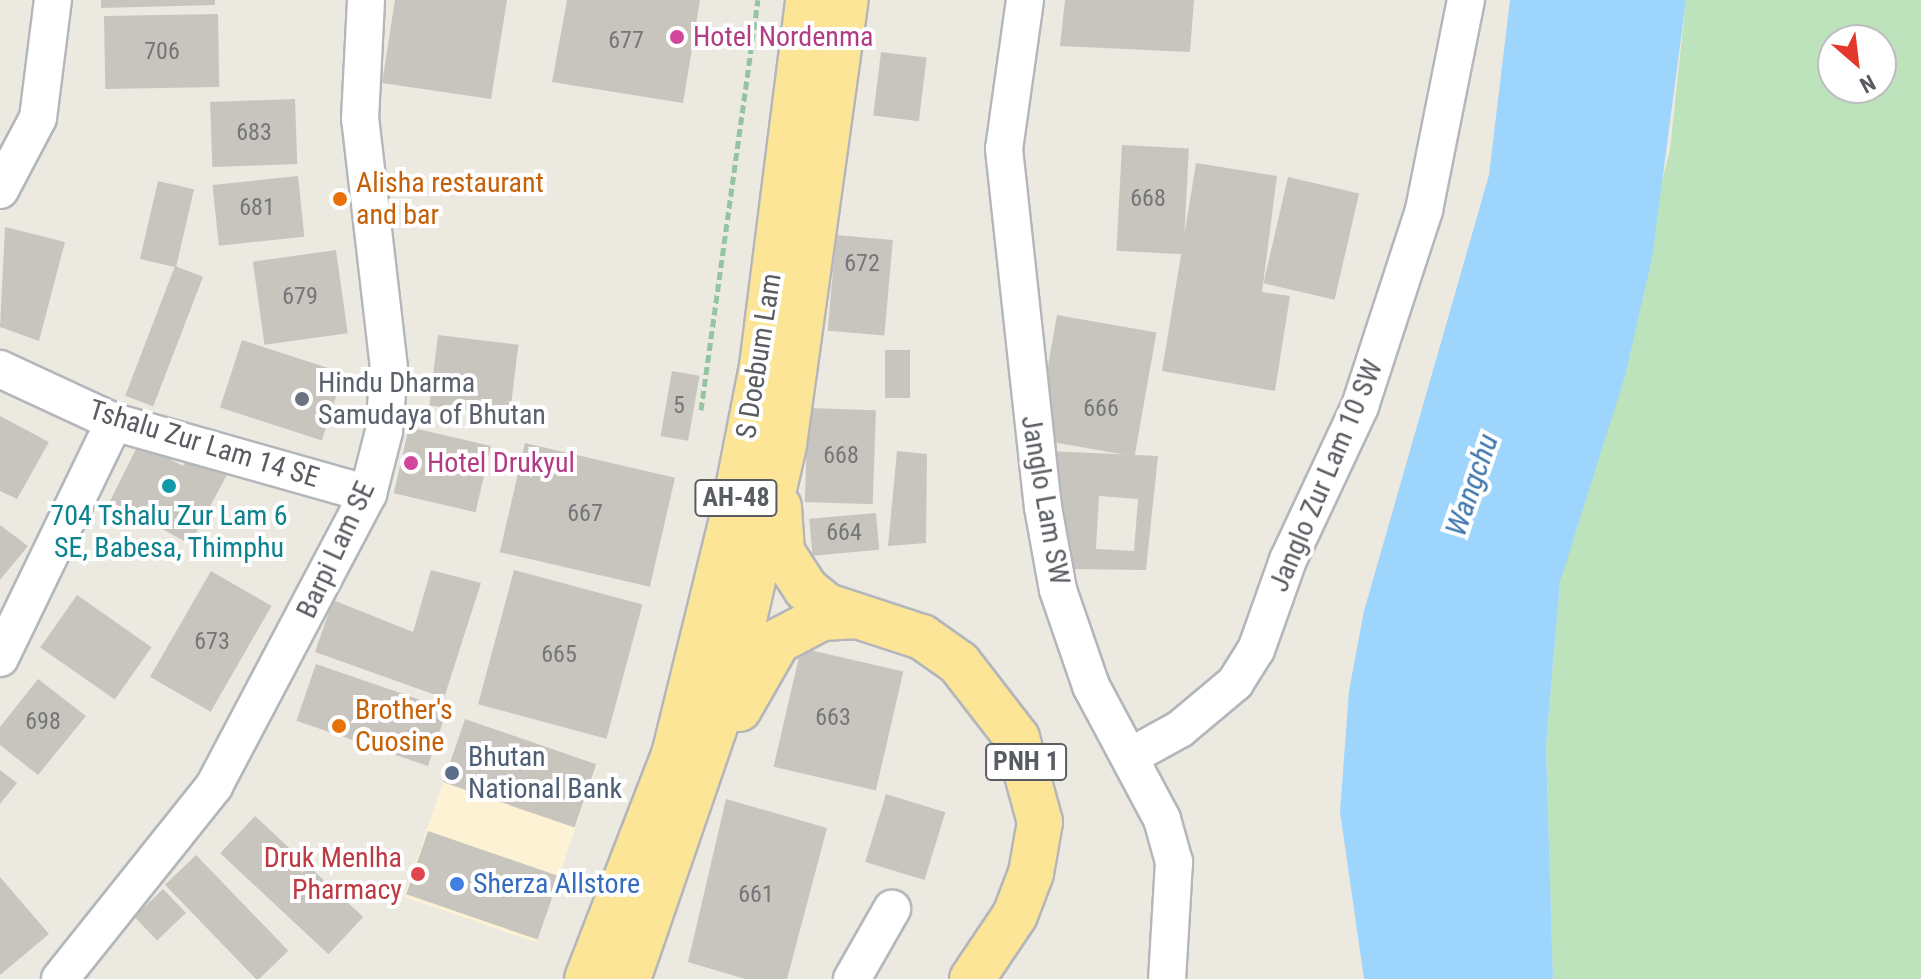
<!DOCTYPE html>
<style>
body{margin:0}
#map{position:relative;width:1921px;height:979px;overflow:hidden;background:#ece9e0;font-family:"Roboto Condensed",sans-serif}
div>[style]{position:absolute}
.commercial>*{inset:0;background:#fdf3d4;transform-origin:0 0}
.green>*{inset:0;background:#bce3bc}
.water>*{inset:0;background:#9ed5fd}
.building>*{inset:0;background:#c8c5bf;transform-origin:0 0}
.path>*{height:5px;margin-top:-2.5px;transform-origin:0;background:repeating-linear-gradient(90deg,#95c4a2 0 8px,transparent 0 12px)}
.roads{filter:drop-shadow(2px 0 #b3b6bb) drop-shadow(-2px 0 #b3b6bb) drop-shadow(0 2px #b3b6bb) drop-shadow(0 -2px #b3b6bb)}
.minor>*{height:36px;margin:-18px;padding:0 18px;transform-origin:18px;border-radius:18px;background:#fff}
.trunk>*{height:44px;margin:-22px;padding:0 22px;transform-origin:22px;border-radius:22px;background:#fce596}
.dots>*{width:22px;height:22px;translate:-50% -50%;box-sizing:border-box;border:4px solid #fff;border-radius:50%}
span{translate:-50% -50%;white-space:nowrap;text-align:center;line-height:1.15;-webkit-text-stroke:8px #fff;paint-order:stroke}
.number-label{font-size:24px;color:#757678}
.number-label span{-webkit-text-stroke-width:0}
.shield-label span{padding:2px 6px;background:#fff;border:2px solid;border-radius:6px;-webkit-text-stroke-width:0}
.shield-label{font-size:26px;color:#595c61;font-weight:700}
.hotel-label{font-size:28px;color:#b23c85}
.left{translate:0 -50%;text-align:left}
.food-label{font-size:28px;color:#c56008}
.street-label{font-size:28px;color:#595c61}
.worship-label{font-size:28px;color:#5b616d}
.culture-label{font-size:28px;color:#0d838f}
.service-label{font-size:28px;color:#4e5e75}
.health-label{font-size:28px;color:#be3a42}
.right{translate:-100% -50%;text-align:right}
.shop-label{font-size:28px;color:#366cbe}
.water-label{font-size:30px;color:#3d76ae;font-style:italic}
.north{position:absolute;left:1817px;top:24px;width:80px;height:80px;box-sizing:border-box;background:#fff;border:2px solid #bdbec0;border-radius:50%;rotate:152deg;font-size:22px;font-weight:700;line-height:32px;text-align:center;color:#595c61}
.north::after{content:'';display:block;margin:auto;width:28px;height:36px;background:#e5382c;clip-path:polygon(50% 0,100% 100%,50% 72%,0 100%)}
</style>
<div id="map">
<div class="commercial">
<i style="left:465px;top:719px;width:140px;height:188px;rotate:19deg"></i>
</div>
<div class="green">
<i style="clip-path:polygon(evenodd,1686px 0,1921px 0,1921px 979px,1553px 979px,1546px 744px,1560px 582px,1670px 150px,1686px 0,1833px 40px,1881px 40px,1881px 88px,1833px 88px,1833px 40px)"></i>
</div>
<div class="water">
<i style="clip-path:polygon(1510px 0,1686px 0,1652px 258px,1625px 376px,1560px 582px,1546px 745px,1553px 979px,1364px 979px,1340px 812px,1349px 691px,1364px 611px,1489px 175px)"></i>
</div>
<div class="building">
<i style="clip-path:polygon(101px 0,215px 0,215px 5px,101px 8px)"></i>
<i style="clip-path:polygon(395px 0,507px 0,491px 99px,382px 83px)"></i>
<i style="clip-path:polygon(567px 0,700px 0,683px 103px,552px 82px)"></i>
<i style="clip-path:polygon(1065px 0,1194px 0,1190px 52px,1060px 46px)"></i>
<i style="left:218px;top:14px;width:73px;height:114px;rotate:89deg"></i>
<i style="left:881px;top:52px;width:46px;height:64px;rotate:7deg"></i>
<i style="left:295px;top:99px;width:65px;height:85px;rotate:88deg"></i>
<i style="left:1122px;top:145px;width:67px;height:106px;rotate:3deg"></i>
<i style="clip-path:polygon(1196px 163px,1277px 176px,1262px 292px,1290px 296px,1275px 391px,1162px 371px)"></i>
<i style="left:298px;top:176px;width:61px;height:86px;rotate:84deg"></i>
<i style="left:1288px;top:177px;width:73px;height:109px;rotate:13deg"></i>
<i style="left:158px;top:181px;width:37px;height:80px;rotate:13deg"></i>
<i style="clip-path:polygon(5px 227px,65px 242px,39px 341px,0 327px)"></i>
<i style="left:836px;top:235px;width:57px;height:96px;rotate:5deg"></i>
<i style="left:336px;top:250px;width:84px;height:84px;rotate:82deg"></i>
<i style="left:175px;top:266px;width:30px;height:139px;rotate:21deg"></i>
<i style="left:1057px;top:315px;width:101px;height:126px;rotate:10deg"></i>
<i style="left:438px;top:335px;width:81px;height:71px;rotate:7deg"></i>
<i style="left:242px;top:340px;width:107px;height:71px;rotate:18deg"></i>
<i style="left:885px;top:350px;width:25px;height:48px"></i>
<i style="left:672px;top:371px;width:28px;height:66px;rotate:10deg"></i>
<i style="left:808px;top:408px;width:68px;height:94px;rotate:2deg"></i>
<i style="clip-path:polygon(0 416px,49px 442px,17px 499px,0 491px)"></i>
<i style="left:409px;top:427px;width:84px;height:68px;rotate:13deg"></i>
<i style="clip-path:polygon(139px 443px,183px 466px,191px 449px,229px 471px,190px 544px,110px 501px)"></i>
<i style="left:525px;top:443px;width:154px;height:112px;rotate:13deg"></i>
<i style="clip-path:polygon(897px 451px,927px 454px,926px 543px,888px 546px)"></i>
<i style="clip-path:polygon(evenodd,1049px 451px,1158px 456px,1146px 570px,1066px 569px,1049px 451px,1099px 496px,1138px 499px,1134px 551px,1096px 549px,1099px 496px)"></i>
<i style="left:876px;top:513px;width:37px;height:67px;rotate:85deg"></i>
<i style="clip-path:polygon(0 525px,28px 546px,0 580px)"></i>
<i style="clip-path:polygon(431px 570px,481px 583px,444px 698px,315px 652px,333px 600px,413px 632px)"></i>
<i style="left:514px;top:570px;width:133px;height:139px;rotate:15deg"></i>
<i style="left:211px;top:571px;width:70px;height:122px;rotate:30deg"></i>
<i style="left:77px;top:595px;width:91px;height:64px;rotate:35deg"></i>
<i style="left:801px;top:648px;width:105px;height:122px;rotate:13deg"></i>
<i style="left:316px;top:664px;width:139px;height:60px;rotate:19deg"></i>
<i style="clip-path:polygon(38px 679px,86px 716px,38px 775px,0 745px,0 727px)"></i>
<i style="left:465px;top:719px;width:139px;height:67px;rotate:19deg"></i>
<i style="clip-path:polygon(0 770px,17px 783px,0 804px)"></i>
<i style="left:886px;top:794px;width:62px;height:71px;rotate:17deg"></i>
<i style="clip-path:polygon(726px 799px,827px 828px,787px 979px,745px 979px,688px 962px)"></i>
<i style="left:255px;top:816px;width:148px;height:51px;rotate:43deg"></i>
<i style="left:428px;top:831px;width:139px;height:67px;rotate:19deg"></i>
<i style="left:196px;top:855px;width:133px;height:43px;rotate:46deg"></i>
<i style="clip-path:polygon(0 877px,49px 934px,0 975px)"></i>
<i style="left:163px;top:889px;width:33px;height:40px;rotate:46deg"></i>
</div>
<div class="path">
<i style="left:701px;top:410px;width:414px;rotate:-82.1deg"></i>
</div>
<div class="roads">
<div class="minor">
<i style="left:1025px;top:0;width:150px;rotate:98deg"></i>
<i style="left:1004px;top:149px;width:360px;rotate:83.8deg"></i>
<i style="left:1043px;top:507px;width:84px;rotate:79.8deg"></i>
<i style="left:1058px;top:590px;width:102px;rotate:71deg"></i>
<i style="left:1091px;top:686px;width:151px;rotate:61.9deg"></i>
<i style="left:1162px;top:819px;width:45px;rotate:74.4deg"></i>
<i style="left:1174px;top:862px;width:117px;rotate:93.4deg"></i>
<i style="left:0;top:190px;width:81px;rotate:-62.2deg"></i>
<i style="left:38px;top:118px;width:119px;rotate:-82.8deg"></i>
<i style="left:0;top:369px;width:126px;rotate:24.9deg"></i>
<i style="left:114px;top:422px;width:264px;rotate:15.8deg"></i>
<i style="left:0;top:658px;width:262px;rotate:-64.2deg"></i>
<i style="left:1131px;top:756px;width:56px;rotate:-28.9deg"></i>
<i style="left:1180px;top:729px;width:72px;rotate:-39.9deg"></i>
<i style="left:1235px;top:683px;width:39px;rotate:-58deg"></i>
<i style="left:1256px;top:650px;width:96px;rotate:-70.4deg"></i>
<i style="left:1288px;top:560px;width:170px;rotate:-64.9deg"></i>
<i style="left:1360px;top:406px;width:206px;rotate:-71.9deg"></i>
<i style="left:1424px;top:210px;width:214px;rotate:-78.7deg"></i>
<i style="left:60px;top:979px;width:247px;rotate:-51.4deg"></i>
<i style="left:214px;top:786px;width:330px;rotate:-62.2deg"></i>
<i style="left:368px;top:494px;width:65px;rotate:-75.7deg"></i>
<i style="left:384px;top:431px;width:63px;rotate:-85.5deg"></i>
<i style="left:389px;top:368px;width:251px;rotate:-96.6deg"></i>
<i style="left:360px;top:119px;width:119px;rotate:-87.1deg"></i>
<i style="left:852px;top:979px;width:81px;rotate:-60.3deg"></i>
</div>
<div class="trunk">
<i style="left:779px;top:507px;width:45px;rotate:86.2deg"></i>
<i style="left:782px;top:552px;width:44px;rotate:57deg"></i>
<i style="left:806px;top:589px;width:27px;rotate:39deg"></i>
<i style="left:827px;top:606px;width:100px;rotate:18.1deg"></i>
<i style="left:922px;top:637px;width:45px;rotate:35.1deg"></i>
<i style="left:959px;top:663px;width:95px;rotate:52.3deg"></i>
<i style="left:1017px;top:738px;width:87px;rotate:74.7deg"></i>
<i style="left:1040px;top:822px;width:52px;rotate:100deg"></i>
<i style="left:1031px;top:873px;width:45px;rotate:110.9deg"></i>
<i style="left:1015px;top:915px;width:77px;rotate:123.9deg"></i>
<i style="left:739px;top:709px;width:78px;rotate:-60.2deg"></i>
<i style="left:778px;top:641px;width:50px;rotate:-27.6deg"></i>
<i style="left:822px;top:618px;width:33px;rotate:-3deg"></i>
<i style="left:587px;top:979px;width:240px;rotate:-68.8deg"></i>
<i style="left:674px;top:755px;width:248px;rotate:-76.2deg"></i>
<i style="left:733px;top:514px;width:151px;rotate:-78.9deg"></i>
<i style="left:762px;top:366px;width:369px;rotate:-82.8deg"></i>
<i style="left:628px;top:979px;width:311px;rotate:-71deg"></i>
<i style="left:729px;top:685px;width:247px;rotate:-77.1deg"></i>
<i style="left:784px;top:444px;width:448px;rotate:-82.1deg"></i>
</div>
</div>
<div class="dots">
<i style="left:677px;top:37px;background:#d1479c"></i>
<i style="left:340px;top:199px;background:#e8710a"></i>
<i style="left:302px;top:399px;background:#6b7280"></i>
<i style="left:411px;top:463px;background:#d1479c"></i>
<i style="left:169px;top:486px;background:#0f9aa8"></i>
<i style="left:339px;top:726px;background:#e8710a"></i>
<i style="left:452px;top:773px;background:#5c6f8a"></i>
<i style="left:418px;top:874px;background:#e0444e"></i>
<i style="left:457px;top:884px;background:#3f7fe0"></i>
</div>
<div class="number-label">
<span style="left:626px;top:41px">677</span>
<span style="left:162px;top:52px">706</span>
<span style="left:254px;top:133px">683</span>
<span style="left:1148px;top:199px">668</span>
<span style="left:257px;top:208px">681</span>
<span style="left:862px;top:264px">672</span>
<span style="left:300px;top:297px">679</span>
<span style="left:679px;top:406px">5</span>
<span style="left:1101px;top:409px">666</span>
<span style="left:841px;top:456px">668</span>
<span style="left:585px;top:514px">667</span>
<span style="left:844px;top:533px">664</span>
<span style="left:212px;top:642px">673</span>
<span style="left:559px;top:655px">665</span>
<span style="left:833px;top:718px">663</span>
<span style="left:43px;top:722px">698</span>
<span style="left:756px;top:895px">661</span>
</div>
<div class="shield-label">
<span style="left:736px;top:498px">AH-48</span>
<span style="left:1026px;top:762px">PNH 1</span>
</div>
<div class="hotel-label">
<span class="left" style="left:693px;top:37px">Hotel Nordenma</span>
<span class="left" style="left:427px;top:463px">Hotel Drukyul</span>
</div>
<div class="food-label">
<span class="left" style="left:356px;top:199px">Alisha restaurant<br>and bar</span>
<span class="left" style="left:355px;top:726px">Brother's<br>Cuosine</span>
</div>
<div class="street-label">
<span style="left:759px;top:356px;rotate:-81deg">S Doebum Lam</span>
<span style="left:204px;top:444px;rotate:17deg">Tshalu Zur Lam 14 SE</span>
<span style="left:1326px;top:476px;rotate:-67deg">Janglo Zur Lam 10 SW</span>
<span style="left:1045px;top:500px;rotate:80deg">Janglo Lam SW</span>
<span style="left:336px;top:550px;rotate:-65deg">Barpi Lam SE</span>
</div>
<div class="worship-label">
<span class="left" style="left:318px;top:399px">Hindu Dharma<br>Samudaya of Bhutan</span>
</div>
<div class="culture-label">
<span style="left:169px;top:532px">704 Tshalu Zur Lam 6<br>SE, Babesa, Thimphu</span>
</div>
<div class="service-label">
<span class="left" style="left:468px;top:773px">Bhutan<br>National Bank</span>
</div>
<div class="health-label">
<span class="right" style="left:402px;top:874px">Druk Menlha<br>Pharmacy</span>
</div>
<div class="shop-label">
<span class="left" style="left:473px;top:884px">Sherza Allstore</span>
</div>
<div class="water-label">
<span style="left:1472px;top:485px;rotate:-71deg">Wangchu</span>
</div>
<div class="north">N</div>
</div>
